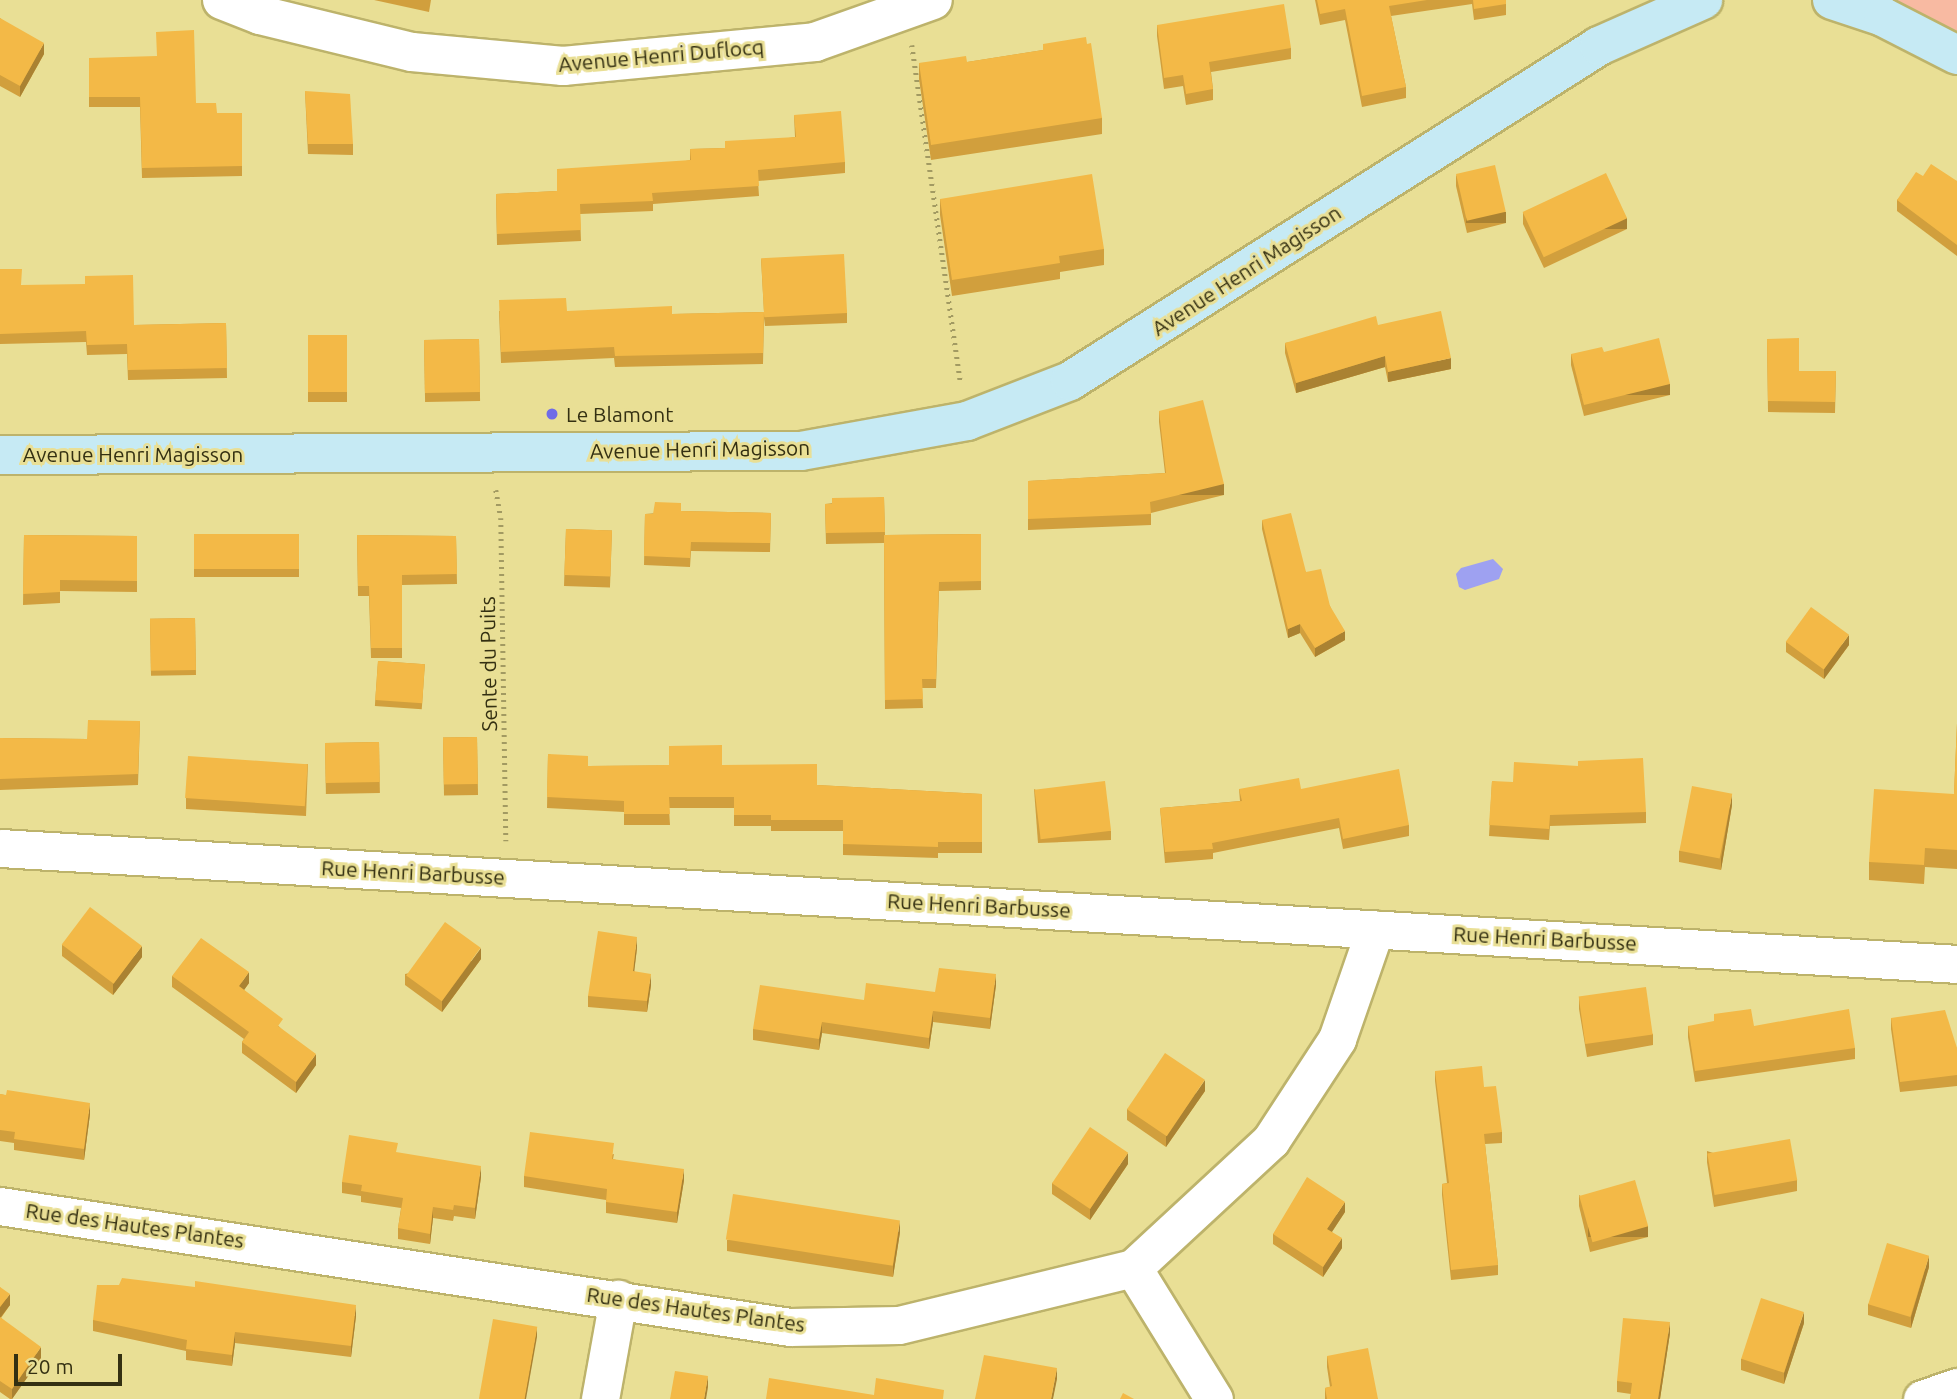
<!DOCTYPE html>
<style>
body{margin:0}
#map{position:relative;width:1957px;height:1399px;overflow:hidden;background:#e9df95;font-family:Ubuntu,sans-serif}
div>[style]{position:absolute}
.green>*{inset:0;background:#f8baa2}
.water>*{inset:0;background:#9ea1f1}
.path>*{height:4.5px;margin-top:-2.25px;transform-origin:0;background:repeating-linear-gradient(90deg,#a29a62 0 2px,transparent 0 7px)}
.roads{filter:drop-shadow(2px 0 #bdb36b) drop-shadow(-2px 0 #bdb36b) drop-shadow(0 2px #bdb36b) drop-shadow(0 -2px #bdb36b)}
.minor>*{height:37px;margin:-18.5px;padding:0 18.5px;transform-origin:18.5px;border-radius:18.5px;background:#fff}
.tertiary>*{height:38px;margin:-19px;padding:0 19px;transform-origin:19px;border-radius:19px;background:#fff}
.secondary>*{height:38px;margin:-19px;padding:0 19px;transform-origin:19px;border-radius:19px;background:#c6eaf4}
.wall>*{inset:0;background:#d19f3d;transform-origin:0 0}
.shaded-wall>*{inset:0;background:#aa8232;transform-origin:0 0}
.building>*{inset:0;background:#f3b947;transform-origin:0 0}
.dots>*{width:19px;height:19px;translate:-50% -50%;box-sizing:border-box;border:4px solid #e9df95;border-radius:50%}
span{translate:-50% -50%;white-space:nowrap;text-align:center;line-height:1.15;-webkit-text-stroke:6px #e9df95;paint-order:stroke}
.street-label{font-size:21px;color:#343012}
.poi-label{font-size:21px;color:#343012}
.left{translate:0 -50%;text-align:left}
.scale{position:absolute;left:14px;top:1354px;width:108px;height:32px;box-sizing:border-box;border:4px solid #343012;border-top:0;padding-left:9px;font-size:21px;line-height:24px;white-space:nowrap;color:#343012;-webkit-text-stroke:5px #e9df95;paint-order:stroke}
</style>
<div id="map">
<div class="green">
<i style="clip-path:polygon(1891px 0,1957px 0,1957px 37px)"></i>
</div>
<div class="water">
<i style="clip-path:polygon(1493px 559px,1503px 569px,1499px 579px,1465px 590px,1459px 587px,1456px 574px,1461px 568px)"></i>
</div>
<div class="path">
<i style="left:912px;top:45px;width:342px;rotate:81.8deg"></i>
<i style="left:496px;top:490px;width:28px;rotate:80deg"></i>
<i style="left:501px;top:518px;width:323px;rotate:89.1deg"></i>
</div>
<div class="roads">
<div class="minor">
<i style="left:0;top:848px;width:1960px;rotate:3.39deg"></i>
<i style="left:0;top:1206px;width:799px;rotate:8.71deg"></i>
<i style="left:790px;top:1327px;width:109px;rotate:-1.1deg"></i>
<i style="left:899px;top:1325px;width:241px;rotate:-13.7deg"></i>
<i style="left:1133px;top:1268px;width:188px;rotate:-42.8deg"></i>
<i style="left:1271px;top:1140px;width:121px;rotate:-56.8deg"></i>
<i style="left:1337px;top:1039px;width:116px;rotate:-70.9deg"></i>
<i style="left:1133px;top:1268px;width:154px;rotate:58.3deg"></i>
<i style="left:600px;top:1399px;width:102px;rotate:-79.8deg"></i>
<i style="left:1922px;top:1399px;width:37px;rotate:-19deg"></i>
</div>
<div class="tertiary">
<i style="left:222px;top:0;width:41px;rotate:21.5deg"></i>
<i style="left:260px;top:15px;width:156px;rotate:13.7deg"></i>
<i style="left:412px;top:52px;width:152px;rotate:5.3deg"></i>
<i style="left:563px;top:66px;width:253px;rotate:-5.4deg"></i>
<i style="left:815px;top:42px;width:125px;rotate:-19.6deg"></i>
</div>
<div class="secondary">
<i style="left:1832px;top:0;width:54px;rotate:18.4deg"></i>
<i style="left:1883px;top:17px;width:83px;rotate:27.2deg"></i>
<i style="left:0;top:455px;width:801px;rotate:-0.29deg"></i>
<i style="left:801px;top:451px;width:169px;rotate:-10.2deg"></i>
<i style="left:967px;top:421px;width:110px;rotate:-21.2deg"></i>
<i style="left:1070px;top:381px;width:626px;rotate:-32.34deg"></i>
<i style="left:1599px;top:46px;width:114px;rotate:-23.9deg"></i>
</div>
</div>
<div class="wall">
<i style="clip-path:polygon(374px 0,431px 0,429px 12px)"></i>
<i style="clip-path:polygon(1315px 0,1506px 0,1506px 15px,1474px 20px,1472px 4px,1391px 16px,1406px 87px,1406px 98px,1362px 107px,1345px 20px,1320px 25px)"></i>
<i style="clip-path:polygon(0 18px,44px 54px,20px 97px,0 86px)"></i>
<i style="clip-path:polygon(1157px 25px,1291px 48px,1291px 59px,1211px 72px,1213px 89px,1213px 100px,1186px 105px,1183px 86px,1164px 89px,1157px 36px)"></i>
<i style="clip-path:polygon(1043px 44px,1102px 118px,1102px 134px,931px 160px,919px 79px,919px 63px,967px 62px,1043px 50px)"></i>
<i style="clip-path:polygon(89px 58px,196px 103px,217px 113px,242px 113px,242px 176px,142px 178px,140px 107px,89px 107px)"></i>
<i style="clip-path:polygon(305px 91px,353px 144px,353px 155px,308px 154px)"></i>
<i style="clip-path:polygon(794px 115px,845px 162px,845px 173px,758px 181px,759px 196px,653px 204px,653px 211px,580px 214px,581px 241px,497px 245px,496px 194px,557px 191px,690px 160px,690px 149px,725px 148px,795px 137px)"></i>
<i style="clip-path:polygon(1456px 175px,1506px 223px,1467px 233px,1456px 186px)"></i>
<i style="clip-path:polygon(1923px 176px,1957px 181px,1957px 256px,1897px 211px,1897px 200px)"></i>
<i style="clip-path:polygon(940px 199px,1104px 249px,1104px 265px,1060px 272px,1060px 279px,952px 296px,940px 215px)"></i>
<i style="clip-path:polygon(1523px 213px,1627px 229px,1544px 268px,1523px 224px)"></i>
<i style="clip-path:polygon(761px 259px,847px 313px,847px 323px,765px 326px,764px 318px,763px 364px,615px 367px,614px 358px,501px 363px,499px 311px,567px 311px,672px 314px,764px 312px)"></i>
<i style="clip-path:polygon(0 269px,21px 285px,134px 325px,226px 323px,227px 378px,128px 380px,127px 354px,87px 355px,86px 342px,0 344px)"></i>
<i style="clip-path:polygon(1378px 325px,1451px 369px,1388px 382px,1385px 367px,1296px 393px,1285px 353px,1285px 343px)"></i>
<i style="left:308px;top:335px;width:39px;height:67px"></i>
<i style="left:479px;top:339px;width:62px;height:55px;rotate:89deg"></i>
<i style="clip-path:polygon(1767px 339px,1799px 371px,1836px 371px,1835px 413px,1768px 412px)"></i>
<i style="clip-path:polygon(1571px 354px,1670px 395px,1584px 416px,1571px 365px)"></i>
<i style="clip-path:polygon(1159px 411px,1224px 495px,1151px 513px,1151px 525px,1028px 530px,1028px 481px,1165px 473px,1159px 422px)"></i>
<i style="clip-path:polygon(884px 497px,885px 535px,981px 534px,981px 590px,939px 591px,936px 688px,922px 688px,923px 708px,885px 709px,884px 543px,826px 544px,825px 504px)"></i>
<i style="clip-path:polygon(681px 511px,771px 513px,770px 552px,691px 551px,690px 567px,644px 565px,645px 514px)"></i>
<i style="clip-path:polygon(1262px 520px,1306px 572px,1330px 606px,1345px 640px,1315px 657px,1300px 633px,1288px 638px,1262px 529px)"></i>
<i style="left:566px;top:529px;width:46px;height:57px;rotate:2deg"></i>
<i style="left:194px;top:534px;width:105px;height:43px"></i>
<i style="clip-path:polygon(24px 535px,137px 536px,137px 592px,60px 591px,60px 603px,23px 605px)"></i>
<i style="clip-path:polygon(357px 535px,456px 536px,457px 584px,402px 585px,402px 658px,371px 658px,369px 596px,358px 596px)"></i>
<i style="left:195px;top:618px;width:57px;height:45px;rotate:89deg"></i>
<i style="clip-path:polygon(1786px 642px,1849px 645px,1824px 679px,1786px 652px)"></i>
<i style="left:378px;top:661px;width:47px;height:45px;rotate:4deg"></i>
<i style="clip-path:polygon(140px 721px,138px 785px,0 790px,0 738px,87px 739px)"></i>
<i style="clip-path:polygon(1957px 723px,1957px 869px,1925px 867px,1924px 884px,1869px 880px,1869px 862px,1954px 794px)"></i>
<i style="left:477px;top:737px;width:58px;height:34px;rotate:89deg"></i>
<i style="left:379px;top:742px;width:51px;height:54px;rotate:89deg"></i>
<i style="clip-path:polygon(548px 754px,588px 766px,722px 765px,817px 785px,982px 794px,982px 853px,938px 853px,938px 858px,843px 855px,843px 831px,771px 831px,771px 826px,734px 826px,734px 808px,669px 808px,670px 825px,624px 825px,624px 812px,547px 808px)"></i>
<i style="clip-path:polygon(308px 764px,306px 816px,186px 809px,186px 798px)"></i>
<i style="clip-path:polygon(1492px 781px,1646px 812px,1646px 823px,1550px 826px,1549px 840px,1489px 836px)"></i>
<i style="clip-path:polygon(1034px 789px,1111px 831px,1111px 840px,1038px 843px)"></i>
<i style="clip-path:polygon(1239px 789px,1301px 789px,1409px 825px,1409px 836px,1343px 849px,1339px 828px,1213px 853px,1213px 859px,1165px 863px,1160px 808px,1240px 801px)"></i>
<i style="clip-path:polygon(1732px 805px,1721px 870px,1679px 862px,1679px 851px)"></i>
<i style="clip-path:polygon(62px 945px,142px 957px,113px 995px,62px 956px)"></i>
<i style="clip-path:polygon(637px 948px,634px 971px,651px 985px,647px 1012px,588px 1007px,588px 996px)"></i>
<i style="clip-path:polygon(481px 959px,442px 1012px,405px 985px,405px 974px)"></i>
<i style="clip-path:polygon(172px 976px,249px 983px,244px 990px,316px 1065px,296px 1093px,242px 1053px,242px 1042px,244px 1039px,172px 987px)"></i>
<i style="clip-path:polygon(996px 985px,990px 1029px,933px 1022px,929px 1049px,822px 1033px,819px 1050px,753px 1040px,753px 1029px,864px 1000px)"></i>
<i style="clip-path:polygon(1579px 998px,1653px 1034px,1653px 1045px,1587px 1057px,1579px 1009px)"></i>
<i style="clip-path:polygon(1891px 1018px,1957px 1048px,1957px 1086px,1900px 1092px,1891px 1029px)"></i>
<i style="clip-path:polygon(1688px 1026px,1754px 1026px,1855px 1048px,1855px 1059px,1695px 1082px,1688px 1037px)"></i>
<i style="clip-path:polygon(1435px 1071px,1484px 1087px,1502px 1132px,1502px 1143px,1485px 1144px,1498px 1265px,1498px 1275px,1451px 1280px,1442px 1195px,1442px 1184px,1447px 1183px,1435px 1081px)"></i>
<i style="clip-path:polygon(1205px 1091px,1166px 1147px,1127px 1120px,1127px 1109px)"></i>
<i style="clip-path:polygon(0 1094px,90px 1114px,84px 1160px,14px 1150px,14px 1143px,0 1141px)"></i>
<i style="clip-path:polygon(1707px 1151px,1797px 1180px,1797px 1191px,1714px 1207px,1707px 1162px)"></i>
<i style="clip-path:polygon(398px 1153px,481px 1177px,475px 1219px,454px 1216px,453px 1221px,433px 1218px,430px 1244px,398px 1239px,398px 1228px,401px 1208px,361px 1202px,361px 1196px,342px 1193px,342px 1182px)"></i>
<i style="clip-path:polygon(614px 1154px,613px 1159px,684px 1180px,677px 1223px,606px 1213px,606px 1200px,524px 1187px,524px 1176px)"></i>
<i style="clip-path:polygon(1128px 1164px,1090px 1220px,1052px 1194px,1052px 1183px)"></i>
<i style="clip-path:polygon(1579px 1195px,1648px 1237px,1590px 1252px,1579px 1206px)"></i>
<i style="clip-path:polygon(1345px 1212px,1332px 1232px,1342px 1248px,1323px 1277px,1273px 1244px,1273px 1234px)"></i>
<i style="clip-path:polygon(900px 1232px,893px 1277px,727px 1251px,727px 1240px)"></i>
<i style="clip-path:polygon(1929px 1267px,1911px 1328px,1868px 1315px,1868px 1304px)"></i>
<i style="clip-path:polygon(0 1287px,10px 1305px,1px 1318px,41px 1358px,12px 1399px,10px 1399px,0 1392px)"></i>
<i style="clip-path:polygon(356px 1316px,351px 1357px,235px 1343px,232px 1366px,186px 1360px,186px 1351px,93px 1331px,93px 1320px)"></i>
<i style="clip-path:polygon(1804px 1323px,1784px 1384px,1741px 1370px,1741px 1359px)"></i>
<i style="clip-path:polygon(1670px 1333px,1660px 1399px,1630px 1399px,1631px 1394px,1617px 1392px,1617px 1381px)"></i>
<i style="clip-path:polygon(1327px 1356px,1378px 1399px,1325px 1399px,1325px 1388px,1330px 1387px,1327px 1367px)"></i>
</div>
<div class="shaded-wall">
<i style="clip-path:polygon(44px 43px,44px 54px,20px 97px,20px 86px)"></i>
<i style="left:1506px;top:212px;width:11px;height:40px;rotate:90deg"></i>
<i style="left:1627px;top:218px;width:11px;height:92px;rotate:90deg"></i>
<i style="clip-path:polygon(1385px 356px,1385px 367px,1296px 393px,1296px 383px)"></i>
<i style="clip-path:polygon(1451px 358px,1451px 369px,1388px 382px,1388px 372px)"></i>
<i style="left:1670px;top:384px;width:11px;height:89px;rotate:90deg"></i>
<i style="left:1224px;top:484px;width:11px;height:76px;rotate:90deg"></i>
<i style="clip-path:polygon(1300px 624px,1300px 633px,1288px 638px,1288px 629px)"></i>
<i style="clip-path:polygon(1345px 631px,1345px 640px,1315px 657px,1315px 648px)"></i>
<i style="clip-path:polygon(1849px 635px,1849px 645px,1824px 679px,1824px 669px)"></i>
<i style="clip-path:polygon(1732px 794px,1732px 805px,1721px 870px,1721px 859px)"></i>
<i style="clip-path:polygon(637px 937px,637px 948px,633px 982px,633px 971px)"></i>
<i style="clip-path:polygon(142px 946px,142px 957px,113px 995px,113px 984px)"></i>
<i style="clip-path:polygon(481px 948px,481px 959px,442px 1012px,442px 1001px)"></i>
<i style="clip-path:polygon(249px 972px,249px 983px,239px 997px,239px 986px)"></i>
<i style="clip-path:polygon(651px 974px,651px 985px,647px 1012px,647px 1001px)"></i>
<i style="clip-path:polygon(996px 974px,996px 985px,990px 1029px,990px 1018px)"></i>
<i style="clip-path:polygon(933px 1011px,933px 1022px,929px 1049px,929px 1038px)"></i>
<i style="clip-path:polygon(822px 1022px,822px 1033px,819px 1050px,819px 1039px)"></i>
<i style="clip-path:polygon(316px 1054px,316px 1065px,296px 1093px,296px 1082px)"></i>
<i style="clip-path:polygon(1205px 1080px,1205px 1091px,1166px 1147px,1166px 1136px)"></i>
<i style="clip-path:polygon(90px 1103px,90px 1114px,84px 1160px,84px 1149px)"></i>
<i style="clip-path:polygon(1128px 1153px,1128px 1164px,1090px 1220px,1090px 1209px)"></i>
<i style="clip-path:polygon(481px 1166px,481px 1177px,475px 1219px,475px 1208px)"></i>
<i style="clip-path:polygon(684px 1169px,684px 1180px,677px 1223px,677px 1212px)"></i>
<i style="clip-path:polygon(1345px 1202px,1345px 1212px,1327px 1239px,1327px 1229px)"></i>
<i style="clip-path:polygon(433px 1207px,433px 1218px,430px 1244px,430px 1234px)"></i>
<i style="clip-path:polygon(900px 1221px,900px 1232px,893px 1277px,893px 1266px)"></i>
<i style="left:1648px;top:1226px;width:11px;height:60px;rotate:90deg"></i>
<i style="clip-path:polygon(1342px 1238px,1342px 1248px,1323px 1277px,1323px 1267px)"></i>
<i style="clip-path:polygon(1929px 1256px,1929px 1267px,1911px 1328px,1911px 1317px)"></i>
<i style="clip-path:polygon(10px 1294px,10px 1305px,0 1318px,0 1307px)"></i>
<i style="clip-path:polygon(356px 1305px,356px 1316px,351px 1357px,351px 1346px)"></i>
<i style="clip-path:polygon(1804px 1312px,1804px 1323px,1784px 1384px,1784px 1373px)"></i>
<i style="clip-path:polygon(1670px 1322px,1670px 1333px,1660px 1399px,1658px 1399px)"></i>
<i style="clip-path:polygon(537px 1327px,537px 1337px,526px 1399px,524px 1399px)"></i>
<i style="clip-path:polygon(235px 1332px,235px 1343px,232px 1366px,232px 1355px)"></i>
<i style="clip-path:polygon(41px 1347px,41px 1358px,12px 1399px,12px 1389px)"></i>
<i style="clip-path:polygon(1057px 1368px,1057px 1379px,1053px 1399px,1051px 1399px)"></i>
<i style="clip-path:polygon(708px 1376px,708px 1387px,706px 1399px,704px 1399px)"></i>
</div>
<div class="building">
<i style="clip-path:polygon(1317px 0,1427px 0,1389px 6px,1406px 87px,1362px 96px,1345px 9px,1320px 14px)"></i>
<i style="clip-path:polygon(1473px 0,1506px 0,1506px 4px,1474px 9px)"></i>
<i style="clip-path:polygon(1284px 4px,1291px 48px,1209px 62px,1213px 89px,1186px 94px,1183px 75px,1164px 78px,1157px 25px)"></i>
<i style="clip-path:polygon(0 18px,44px 43px,20px 86px,0 75px)"></i>
<i style="clip-path:polygon(194px 30px,196px 103px,216px 103px,217px 113px,242px 113px,242px 166px,142px 168px,140px 97px,89px 97px,89px 58px,157px 56px,156px 32px)"></i>
<i style="clip-path:polygon(1086px 37px,1087px 44px,1091px 43px,1102px 118px,931px 145px,919px 63px,966px 56px,967px 62px,1043px 50px,1043px 44px)"></i>
<i style="clip-path:polygon(305px 91px,350px 94px,353px 144px,308px 144px)"></i>
<i style="clip-path:polygon(841px 111px,845px 162px,758px 170px,759px 186px,652px 193px,653px 201px,580px 204px,581px 230px,497px 234px,496px 194px,557px 191px,557px 169px,691px 160px,690px 149px,725px 148px,725px 141px,796px 137px,794px 115px)"></i>
<i style="clip-path:polygon(1931px 164px,1957px 181px,1957px 245px,1897px 200px,1916px 172px,1923px 176px)"></i>
<i style="left:1495px;top:165px;width:48px;height:40px;rotate:77deg"></i>
<i style="left:1606px;top:173px;width:50px;height:92px;rotate:65deg"></i>
<i style="clip-path:polygon(1092px 174px,1104px 249px,1059px 256px,1060px 263px,952px 280px,940px 199px)"></i>
<i style="left:844px;top:254px;width:59px;height:83px;rotate:87deg"></i>
<i style="clip-path:polygon(0 269px,22px 269px,21px 285px,85px 284px,85px 276px,133px 275px,134px 325px,226px 323px,227px 368px,128px 370px,127px 344px,87px 345px,86px 331px,0 334px)"></i>
<i style="clip-path:polygon(566px 298px,567px 311px,672px 306px,672px 314px,764px 312px,763px 353px,615px 356px,614px 347px,501px 352px,499px 300px)"></i>
<i style="clip-path:polygon(1441px 311px,1451px 358px,1388px 372px,1385px 356px,1296px 383px,1285px 343px,1376px 316px,1378px 325px)"></i>
<i style="left:308px;top:335px;width:39px;height:57px"></i>
<i style="clip-path:polygon(1659px 338px,1670px 384px,1584px 405px,1571px 354px,1602px 347px,1604px 352px)"></i>
<i style="clip-path:polygon(1799px 338px,1799px 371px,1836px 371px,1835px 402px,1768px 401px,1767px 339px)"></i>
<i style="left:479px;top:339px;width:53px;height:55px;rotate:89deg"></i>
<i style="clip-path:polygon(1203px 400px,1224px 484px,1150px 502px,1151px 514px,1028px 519px,1028px 481px,1166px 473px,1159px 411px)"></i>
<i style="clip-path:polygon(884px 497px,885px 532px,826px 533px,825px 504px,832px 504px,832px 498px)"></i>
<i style="clip-path:polygon(655px 502px,681px 503px,681px 511px,771px 513px,770px 543px,691px 542px,690px 558px,644px 556px,645px 514px,653px 514px)"></i>
<i style="clip-path:polygon(1291px 513px,1306px 572px,1321px 569px,1330px 606px,1345px 631px,1315px 648px,1300px 624px,1288px 629px,1262px 520px)"></i>
<i style="left:566px;top:529px;width:46px;height:46px;rotate:2deg"></i>
<i style="left:194px;top:534px;width:105px;height:35px"></i>
<i style="clip-path:polygon(981px 534px,981px 581px,939px 582px,936px 679px,922px 679px,923px 699px,885px 700px,884px 535px)"></i>
<i style="clip-path:polygon(24px 535px,137px 536px,137px 581px,60px 580px,60px 592px,23px 594px)"></i>
<i style="clip-path:polygon(357px 535px,456px 536px,457px 574px,402px 575px,402px 648px,371px 648px,369px 586px,358px 586px)"></i>
<i style="left:1811px;top:607px;width:47px;height:43px;rotate:36deg"></i>
<i style="left:195px;top:618px;width:52px;height:45px;rotate:89deg"></i>
<i style="left:378px;top:661px;width:47px;height:39px;rotate:4deg"></i>
<i style="clip-path:polygon(88px 720px,140px 721px,138px 774px,0 779px,0 738px,87px 739px)"></i>
<i style="clip-path:polygon(1957px 723px,1957px 850px,1925px 848px,1924px 865px,1869px 862px,1874px 789px,1954px 794px)"></i>
<i style="left:477px;top:737px;width:47px;height:34px;rotate:89deg"></i>
<i style="left:379px;top:742px;width:40px;height:54px;rotate:89deg"></i>
<i style="clip-path:polygon(722px 745px,722px 765px,817px 764px,817px 785px,982px 794px,982px 842px,938px 842px,938px 847px,843px 844px,843px 820px,771px 820px,771px 815px,734px 815px,734px 797px,669px 797px,670px 814px,624px 814px,624px 801px,547px 797px,548px 754px,588px 756px,588px 766px,669px 765px,669px 746px)"></i>
<i style="left:188px;top:756px;width:120px;height:42px;rotate:4deg"></i>
<i style="clip-path:polygon(1643px 758px,1646px 812px,1550px 815px,1549px 829px,1489px 825px,1492px 781px,1513px 782px,1514px 762px,1578px 766px,1578px 761px)"></i>
<i style="clip-path:polygon(1399px 769px,1409px 825px,1343px 839px,1339px 818px,1212px 843px,1213px 849px,1165px 852px,1160px 808px,1242px 801px,1239px 789px,1299px 778px,1301px 789px)"></i>
<i style="left:1105px;top:781px;width:50px;height:71px;rotate:83deg"></i>
<i style="left:1692px;top:786px;width:41px;height:66px;rotate:11deg"></i>
<i style="left:90px;top:907px;width:65px;height:47px;rotate:37deg"></i>
<i style="left:445px;top:922px;width:44px;height:66px;rotate:36deg"></i>
<i style="clip-path:polygon(598px 931px,637px 937px,633px 971px,651px 974px,647px 1001px,588px 996px)"></i>
<i style="clip-path:polygon(201px 938px,249px 972px,239px 986px,283px 1019px,278px 1026px,316px 1054px,296px 1082px,242px 1042px,249px 1032px,172px 976px)"></i>
<i style="clip-path:polygon(939px 968px,996px 974px,990px 1018px,933px 1011px,929px 1038px,822px 1022px,819px 1039px,753px 1029px,760px 985px,864px 1000px,866px 983px,935px 992px)"></i>
<i style="left:1646px;top:987px;width:48px;height:68px;rotate:82deg"></i>
<i style="clip-path:polygon(1751px 1009px,1754px 1026px,1849px 1009px,1855px 1048px,1695px 1071px,1688px 1026px,1714px 1021px,1714px 1014px)"></i>
<i style="clip-path:polygon(1945px 1010px,1957px 1048px,1957px 1075px,1900px 1082px,1891px 1018px)"></i>
<i style="left:1165px;top:1053px;width:48px;height:68px;rotate:34deg"></i>
<i style="clip-path:polygon(1482px 1066px,1484px 1087px,1496px 1086px,1502px 1132px,1484px 1134px,1498px 1265px,1451px 1270px,1442px 1184px,1449px 1183px,1435px 1071px)"></i>
<i style="clip-path:polygon(7px 1090px,90px 1103px,84px 1149px,14px 1139px,15px 1132px,0 1130px,0 1094px,6px 1095px)"></i>
<i style="left:1090px;top:1127px;width:46px;height:68px;rotate:34deg"></i>
<i style="clip-path:polygon(530px 1132px,614px 1143px,612px 1159px,684px 1169px,677px 1212px,606px 1202px,607px 1189px,524px 1176px)"></i>
<i style="clip-path:polygon(349px 1135px,398px 1143px,396px 1152px,481px 1166px,475px 1208px,454px 1205px,453px 1210px,433px 1207px,430px 1234px,398px 1228px,403px 1198px,361px 1191px,362px 1185px,342px 1182px)"></i>
<i style="left:1790px;top:1139px;width:42px;height:84px;rotate:80deg"></i>
<i style="clip-path:polygon(1307px 1177px,1345px 1202px,1327px 1229px,1342px 1238px,1323px 1267px,1273px 1234px)"></i>
<i style="left:1635px;top:1180px;width:48px;height:58px;rotate:74deg"></i>
<i style="left:733px;top:1194px;width:169px;height:46px;rotate:9deg"></i>
<i style="left:1887px;top:1243px;width:44px;height:64px;rotate:17deg"></i>
<i style="clip-path:polygon(122px 1278px,195px 1287px,195px 1281px,356px 1305px,351px 1346px,235px 1332px,232px 1355px,186px 1349px,187px 1340px,93px 1320px,97px 1285px,119px 1285px)"></i>
<i style="clip-path:polygon(0 1287px,10px 1294px,0 1307px)"></i>
<i style="left:1761px;top:1298px;width:45px;height:64px;rotate:18deg"></i>
<i style="clip-path:polygon(0 1317px,41px 1347px,12px 1389px,0 1381px)"></i>
<i style="clip-path:polygon(1623px 1318px,1670px 1322px,1658px 1399px,1630px 1399px,1632px 1383px,1617px 1381px)"></i>
<i style="left:493px;top:1319px;width:45px;height:81px;rotate:10deg"></i>
<i style="clip-path:polygon(1368px 1348px,1378px 1399px,1327px 1399px,1325px 1388px,1332px 1386px,1327px 1356px)"></i>
<i style="clip-path:polygon(984px 1355px,1057px 1368px,1051px 1399px,975px 1399px)"></i>
<i style="clip-path:polygon(675px 1371px,708px 1376px,704px 1399px,670px 1399px)"></i>
<i style="clip-path:polygon(769px 1378px,874px 1395px,876px 1378px,944px 1390px,943px 1399px,766px 1399px)"></i>
<i style="clip-path:polygon(1123px 1393px,1134px 1399px,1120px 1399px)"></i>
</div>
<div class="dots">
<i style="left:552px;top:414px;background:#706ce6"></i>
</div>
<div class="street-label">
<span style="left:661px;top:55px;rotate:-5deg">Avenue Henri Duflocq</span>
<span style="left:1246px;top:270px;rotate:-33deg">Avenue Henri Magisson</span>
<span style="left:700px;top:449px;rotate:-1deg">Avenue Henri Magisson</span>
<span style="left:133px;top:454px">Avenue Henri Magisson</span>
<span style="left:488px;top:664px;rotate:-91deg">Sente du Puits</span>
<span style="left:413px;top:872px;rotate:3deg">Rue Henri Barbusse</span>
<span style="left:979px;top:905px;rotate:3deg">Rue Henri Barbusse</span>
<span style="left:1545px;top:938px;rotate:3deg">Rue Henri Barbusse</span>
<span style="left:135px;top:1225px;rotate:8deg">Rue des Hautes Plantes</span>
<span style="left:696px;top:1309px;rotate:8deg">Rue des Hautes Plantes</span>
</div>
<div class="poi-label">
<span class="left" style="left:566px;top:414px">Le Blamont</span>
</div>
<div class="scale">20 m</div>
</div>
